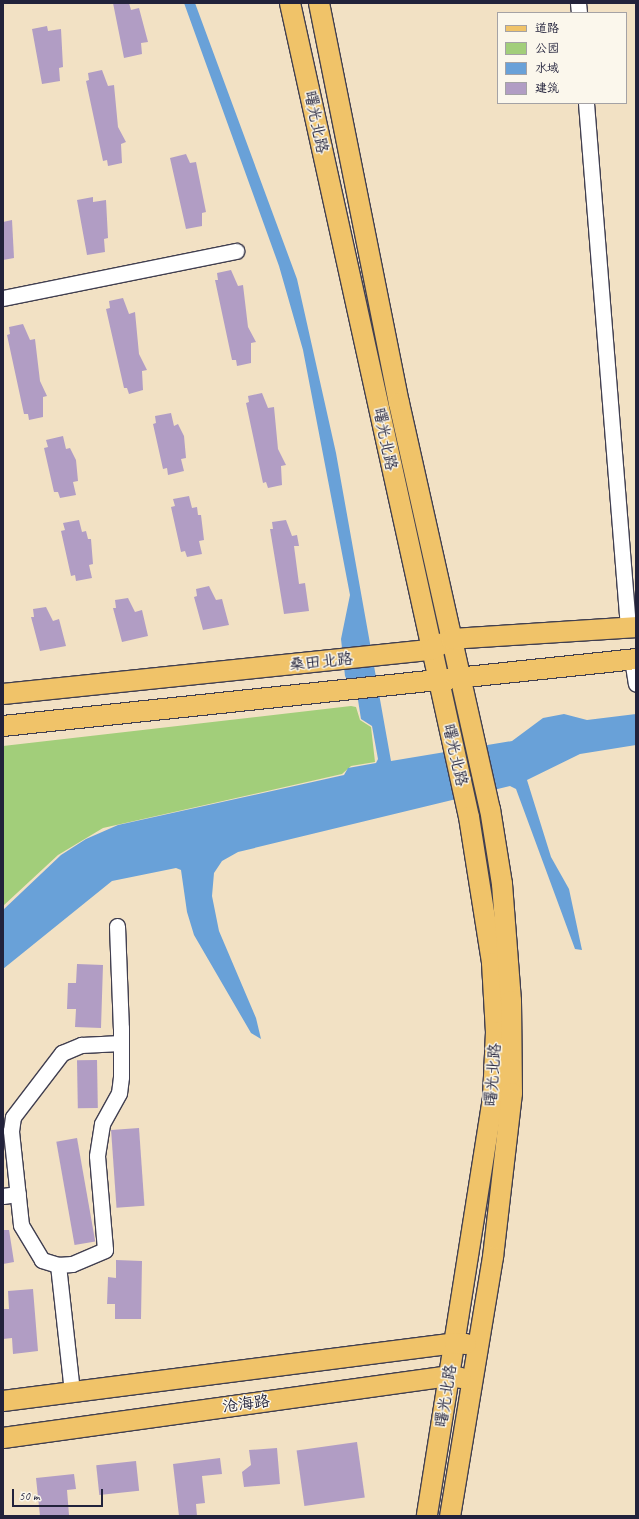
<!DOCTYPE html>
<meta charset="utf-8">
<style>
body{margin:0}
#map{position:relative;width:639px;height:1519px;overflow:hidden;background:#f2e1c4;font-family:Caveat,"LXGW WenKai TC",sans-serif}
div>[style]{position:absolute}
.green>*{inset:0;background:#a2ce7a}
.water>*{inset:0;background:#69a1d8}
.building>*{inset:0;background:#b19dc4;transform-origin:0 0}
.roads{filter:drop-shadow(1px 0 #413f50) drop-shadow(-1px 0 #413f50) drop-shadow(0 1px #413f50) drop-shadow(0 -1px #413f50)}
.minor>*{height:15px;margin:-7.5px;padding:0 7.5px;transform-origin:7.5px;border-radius:7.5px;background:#fff}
.major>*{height:20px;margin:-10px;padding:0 10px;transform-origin:10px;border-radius:10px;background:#f0c369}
span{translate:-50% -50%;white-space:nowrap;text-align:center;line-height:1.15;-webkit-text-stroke:3px #fbf7ec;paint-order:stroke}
.street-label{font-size:16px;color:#22223b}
.frame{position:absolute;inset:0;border:4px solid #22223b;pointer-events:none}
.legend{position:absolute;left:497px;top:12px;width:130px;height:92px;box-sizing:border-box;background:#fbf7ec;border:1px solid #a4a2a5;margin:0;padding:5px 7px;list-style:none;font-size:12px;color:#22223b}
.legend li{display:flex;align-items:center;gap:8px;height:20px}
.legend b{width:20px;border:1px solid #a4a2a5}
.scale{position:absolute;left:12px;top:1489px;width:91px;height:18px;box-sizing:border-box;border:2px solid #22223b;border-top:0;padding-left:5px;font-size:12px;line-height:14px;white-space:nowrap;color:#22223b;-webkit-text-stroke:3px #fbf7ec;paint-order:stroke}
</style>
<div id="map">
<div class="green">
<i style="clip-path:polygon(351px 706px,356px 707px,360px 720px,371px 727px,375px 762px,351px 766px,342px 774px,103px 828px,58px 855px,3px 906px,3px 746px)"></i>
</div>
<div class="water">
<i style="clip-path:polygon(184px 3px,195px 3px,297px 279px,336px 453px,391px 761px,512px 741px,543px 718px,564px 714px,587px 720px,636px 714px,636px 745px,580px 754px,527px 780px,551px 857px,569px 889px,582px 950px,575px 949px,516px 789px,510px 786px,238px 852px,222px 861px,214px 873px,212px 896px,219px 931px,256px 1018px,261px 1039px,251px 1033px,194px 935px,187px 912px,181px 870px,176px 868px,112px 881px,3px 969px,3px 910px,61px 855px,86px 839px,118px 825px,344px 775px,348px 768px,376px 763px,378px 759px,372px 726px,361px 719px,358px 700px,345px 676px,341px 639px,350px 595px,303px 350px,279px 266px)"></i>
</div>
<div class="building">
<i style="clip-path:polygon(113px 3px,129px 3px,131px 10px,139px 8px,148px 42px,141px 43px,142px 54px,124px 58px)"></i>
<i style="clip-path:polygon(47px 26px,48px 31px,61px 29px,63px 67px,59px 68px,60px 81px,42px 84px,32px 29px)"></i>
<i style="clip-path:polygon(102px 70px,108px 86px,114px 85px,118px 127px,126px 142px,121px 144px,122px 163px,108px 166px,107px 160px,103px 161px,86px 81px,89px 80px,88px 73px)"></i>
<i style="clip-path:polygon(186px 154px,190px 163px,196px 162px,206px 212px,202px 213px,202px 226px,186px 229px,170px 158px)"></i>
<i style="clip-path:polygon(93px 197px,93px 202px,106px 200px,108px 238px,104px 239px,105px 252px,87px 255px,77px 200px)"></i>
<i style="clip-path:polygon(12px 220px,14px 258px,3px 260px,3px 222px)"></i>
<i style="clip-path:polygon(231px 270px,238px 286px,243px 285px,248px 327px,256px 342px,251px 343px,251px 363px,237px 366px,236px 360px,232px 360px,215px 280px,218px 280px,217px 273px)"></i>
<i style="clip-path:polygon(123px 298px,129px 314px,135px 312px,139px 354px,147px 370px,142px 371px,143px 390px,129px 394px,127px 388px,124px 388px,106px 309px,110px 308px,109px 301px)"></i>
<i style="clip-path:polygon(23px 324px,30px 340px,35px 339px,40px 381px,47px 396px,43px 397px,43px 417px,29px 420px,28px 414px,24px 414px,7px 335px,10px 334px,9px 327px)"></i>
<i style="clip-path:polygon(262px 393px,268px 408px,274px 407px,278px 449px,286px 465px,281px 466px,282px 485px,268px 488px,266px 482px,263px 483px,246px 403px,249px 402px,248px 396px)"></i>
<i style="clip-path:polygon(171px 413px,174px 426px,178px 424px,184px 436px,186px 458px,181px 459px,184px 471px,168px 475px,167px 468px,163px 469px,153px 424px,156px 423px,155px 416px)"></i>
<i style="clip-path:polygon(63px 436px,66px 449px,70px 448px,76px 460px,78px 481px,73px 482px,76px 495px,60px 498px,58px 492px,54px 492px,44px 448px,48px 447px,46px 440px)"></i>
<i style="clip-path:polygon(189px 496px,192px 508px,197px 507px,198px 515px,201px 515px,204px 540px,199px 541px,202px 554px,187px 557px,185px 551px,181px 552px,171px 507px,175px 506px,173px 499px)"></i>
<i style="clip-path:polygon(79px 520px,82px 532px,86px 531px,88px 539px,91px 539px,93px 564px,89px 565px,92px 578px,76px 581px,75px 575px,71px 576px,61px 531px,65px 530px,63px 523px)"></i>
<i style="clip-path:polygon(286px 520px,292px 536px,297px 535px,299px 546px,294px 546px,299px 584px,305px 583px,309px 611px,284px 614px,270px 529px,273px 529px,272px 522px)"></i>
<i style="clip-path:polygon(209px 586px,216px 600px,222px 599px,229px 625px,203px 630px,194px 597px,197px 596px,196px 589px)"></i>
<i style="clip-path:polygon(128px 598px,135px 612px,142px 610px,148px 636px,122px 642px,113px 608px,116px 608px,115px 600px)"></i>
<i style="clip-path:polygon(46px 607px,53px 621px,59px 619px,66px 646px,40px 651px,31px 617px,34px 617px,33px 609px)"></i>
<i style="clip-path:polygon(77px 964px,103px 965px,101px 1028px,75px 1027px,76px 1009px,67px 1009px,68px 983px,76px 983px)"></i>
<i style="left:97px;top:1060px;width:48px;height:20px;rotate:89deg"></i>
<i style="left:139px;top:1128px;width:78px;height:28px;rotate:86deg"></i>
<i style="left:77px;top:1138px;width:105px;height:21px;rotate:80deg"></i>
<i style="clip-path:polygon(3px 1230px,9px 1230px,14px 1262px,3px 1264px)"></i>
<i style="clip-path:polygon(116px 1260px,142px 1261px,141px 1319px,115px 1319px,115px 1304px,107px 1304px,108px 1277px,116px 1278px)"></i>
<i style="clip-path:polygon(33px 1289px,38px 1351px,13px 1354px,12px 1338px,3px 1339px,3px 1309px,9px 1309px,8px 1291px)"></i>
<i style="left:357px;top:1442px;width:56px;height:61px;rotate:82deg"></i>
<i style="clip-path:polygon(277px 1448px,280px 1484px,244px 1487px,242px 1472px,251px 1465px,249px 1450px)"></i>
<i style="clip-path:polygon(220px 1458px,222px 1474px,202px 1476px,205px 1503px,196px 1504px,197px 1516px,179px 1516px,173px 1464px)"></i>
<i style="left:136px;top:1461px;width:30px;height:40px;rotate:84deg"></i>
<i style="clip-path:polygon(74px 1474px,76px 1489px,67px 1490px,69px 1515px,40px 1516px,36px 1478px)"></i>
</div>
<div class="roads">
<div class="minor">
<i style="left:578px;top:3px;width:10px;rotate:84deg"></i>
<i style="left:586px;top:103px;width:526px;rotate:85.42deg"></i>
<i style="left:3px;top:298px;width:238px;rotate:-11.4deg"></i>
<i style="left:632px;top:659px;width:25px;rotate:81deg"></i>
<i style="left:117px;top:926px;width:102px;rotate:87.8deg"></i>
<i style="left:121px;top:1028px;width:49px;rotate:90deg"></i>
<i style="left:121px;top:1077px;width:16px;rotate:97deg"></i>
<i style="left:119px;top:1093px;width:35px;rotate:119deg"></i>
<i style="left:102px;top:1124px;width:32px;rotate:99deg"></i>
<i style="left:97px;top:1156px;width:94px;rotate:85.1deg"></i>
<i style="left:105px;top:1250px;width:36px;rotate:157deg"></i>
<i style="left:72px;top:1264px;width:14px;rotate:176deg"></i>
<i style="left:58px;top:1265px;width:17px;rotate:-163deg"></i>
<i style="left:42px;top:1260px;width:41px;rotate:-121deg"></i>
<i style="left:21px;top:1225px;width:95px;rotate:-96.1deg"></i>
<i style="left:11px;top:1131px;width:14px;rotate:-82deg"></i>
<i style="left:13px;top:1117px;width:81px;rotate:-52.6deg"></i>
<i style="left:62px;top:1053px;width:21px;rotate:-23deg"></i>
<i style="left:81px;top:1045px;width:40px;rotate:-2.9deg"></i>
<i style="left:3px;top:1196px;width:15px;rotate:-8deg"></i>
<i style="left:58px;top:1265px;width:128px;rotate:83.7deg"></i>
</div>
<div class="major">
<i style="left:290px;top:3px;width:833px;rotate:77.6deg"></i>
<i style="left:469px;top:817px;width:148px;rotate:81deg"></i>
<i style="left:492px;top:963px;width:69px;rotate:86.7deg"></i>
<i style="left:496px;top:1032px;width:66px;rotate:92.6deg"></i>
<i style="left:493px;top:1098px;width:423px;rotate:99deg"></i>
<i style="left:319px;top:3px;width:408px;rotate:78.7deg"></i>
<i style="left:399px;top:403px;width:416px;rotate:77.4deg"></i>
<i style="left:490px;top:809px;width:76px;rotate:80.9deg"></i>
<i style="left:502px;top:884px;width:117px;rotate:85.6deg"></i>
<i style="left:511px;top:1001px;width:92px;rotate:89.4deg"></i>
<i style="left:512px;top:1093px;width:165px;rotate:96.6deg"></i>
<i style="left:493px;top:1257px;width:263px;rotate:99.4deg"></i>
<i style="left:3px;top:694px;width:430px;rotate:-5.9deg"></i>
<i style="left:431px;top:650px;width:23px;rotate:-29deg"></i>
<i style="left:451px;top:639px;width:185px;rotate:-3.7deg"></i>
<i style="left:3px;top:726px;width:637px;rotate:-6.04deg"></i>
<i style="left:3px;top:1401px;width:456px;rotate:-7.3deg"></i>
<i style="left:455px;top:1343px;width:11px;rotate:5deg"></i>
<i style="left:3px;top:1438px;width:450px;rotate:-7.9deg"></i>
<i style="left:449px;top:1376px;width:12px;rotate:9deg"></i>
</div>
</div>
<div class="street-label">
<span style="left:316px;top:122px;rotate:78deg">曙光北路</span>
<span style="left:385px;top:439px;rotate:78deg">曙光北路</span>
<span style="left:321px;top:662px;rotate:-6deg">桑田北路</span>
<span style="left:455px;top:755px;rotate:77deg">曙光北路</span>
<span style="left:493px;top:1075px;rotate:-86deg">曙光北路</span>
<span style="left:446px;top:1396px;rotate:-81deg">曙光北路</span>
<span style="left:246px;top:1404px;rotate:-8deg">沧海路</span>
</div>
<div class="frame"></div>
<ul class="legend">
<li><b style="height:5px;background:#f0c369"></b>道路</li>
<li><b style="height:11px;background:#a2ce7a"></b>公园</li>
<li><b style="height:11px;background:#69a1d8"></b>水域</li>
<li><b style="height:11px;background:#b19dc4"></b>建筑</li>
</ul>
<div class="scale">50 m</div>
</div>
